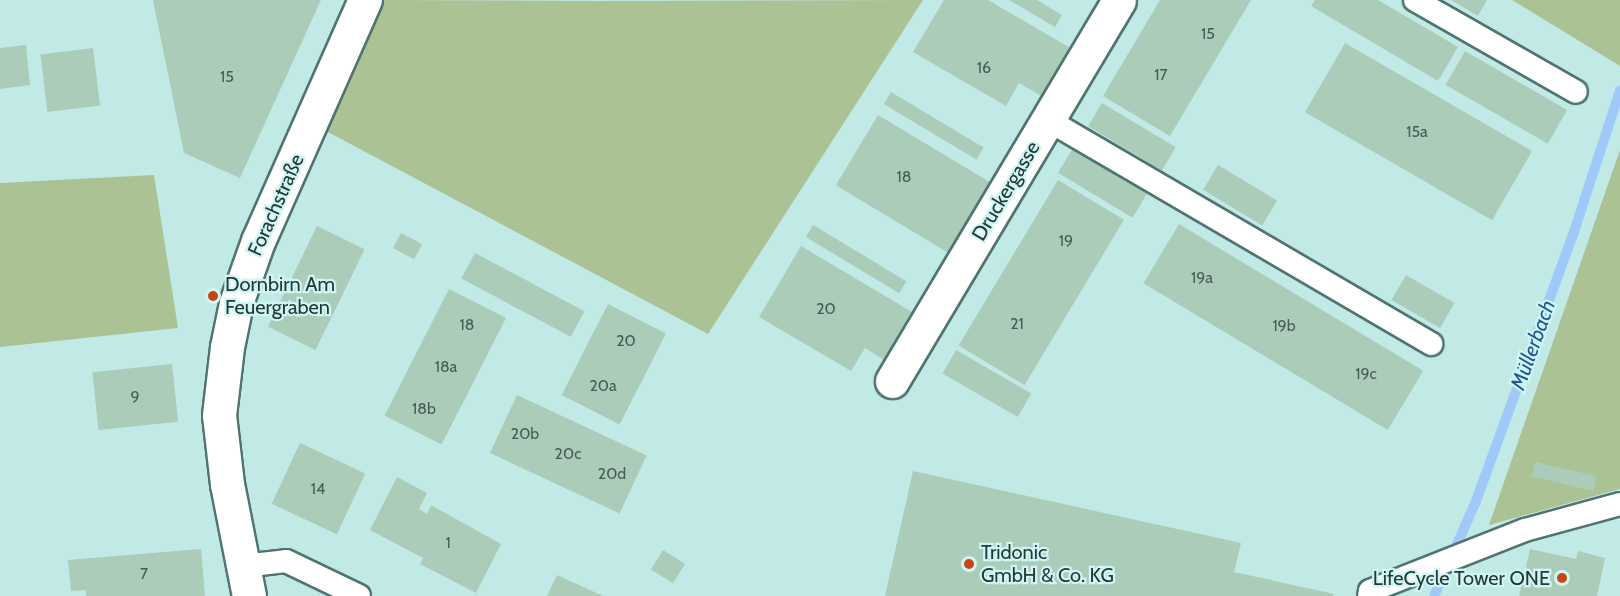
<!DOCTYPE html>
<meta charset="utf-8">
<style>
body{margin:0}
#map{position:relative;width:1620px;height:596px;overflow:hidden;background:#c1e9e6;font-family:Cabin,sans-serif}
div>[style]{position:absolute}
.green>*{inset:0;background:#abc295}
.stream>*{height:10px;margin:-5px;padding:0 5px;transform-origin:5px;border-radius:5px;background:#a0c9fa}
.building>*{inset:0;background:#acccba;transform-origin:0 0}
.roads{filter:drop-shadow(2px 0 #4f7472) drop-shadow(-2px 0 #4f7472) drop-shadow(0 2px #4f7472) drop-shadow(0 -2px #4f7472)}
.service>*{height:22px;margin:-11px;padding:0 11px;transform-origin:11px;border-radius:11px;background:#fff}
.minor>*{height:33px;margin:-16.5px;padding:0 16.5px;transform-origin:16.5px;border-radius:16.5px;background:#fff}
.dots>*{width:16px;height:16px;translate:-50% -50%;box-sizing:border-box;border:3px solid #cef6f4;border-radius:50%}
span{translate:-50% -50%;white-space:nowrap;text-align:center;line-height:1.15;-webkit-text-stroke:4.5px #cef6f4;paint-order:stroke}
.number-label{font-size:16px;color:#485c57}
.number-label span{-webkit-text-stroke-width:0}
.street-label{font-size:20px;color:#273736}
.poi-label{font-size:20px;color:#273736}
.left{translate:0 -50%;text-align:left}
.right{translate:-100% -50%;text-align:right}
.water-label{font-size:21px;color:#245894;font-style:italic}
</style>
<div id="map">
<div class="green">
<i style="clip-path:polygon(383px 0,597px 1px,923px 0,708px 334px,326px 131px)"></i>
<i style="clip-path:polygon(1512px 0,1620px 0,1620px 66px)"></i>
<i style="clip-path:polygon(1620px 150px,1620px 489px,1489px 525px)"></i>
<i style="clip-path:polygon(154px 175px,178px 328px,0 347px,0 183px)"></i>
</div>
<div class="stream">
<i style="left:1434px;top:596px;width:104px;rotate:-66.1deg"></i>
<i style="left:1476px;top:501px;width:283px;rotate:-70deg"></i>
<i style="left:1573px;top:235px;width:152px;rotate:-72deg"></i>
</div>
<div class="building">
<i style="clip-path:polygon(153px 0,321px 0,240px 178px,184px 153px)"></i>
<i style="clip-path:polygon(944px 0,988px 0,1072px 49px,1043px 97px,1019px 83px,1006px 106px,913px 52px)"></i>
<i style="clip-path:polygon(1009px 0,1037px 0,1062px 15px,1055px 27px)"></i>
<i style="clip-path:polygon(1160px 0,1251px 0,1170px 136px,1103px 96px)"></i>
<i style="clip-path:polygon(1315px 0,1378px 0,1458px 47px,1438px 81px,1311px 6px)"></i>
<i style="clip-path:polygon(1451px 0,1487px 0,1478px 16px)"></i>
<i style="left:1345px;top:43px;width:216px;height:80px;rotate:30deg"></i>
<i style="clip-path:polygon(26px 45px,30px 85px,0 89px,0 48px)"></i>
<i style="left:93px;top:48px;width:58px;height:53px;rotate:83deg"></i>
<i style="left:1465px;top:51px;width:118px;height:39px;rotate:30deg"></i>
<i style="left:891px;top:92px;width:108px;height:14px;rotate:31deg"></i>
<i style="left:1102px;top:103px;width:86px;height:27px;rotate:31deg"></i>
<i style="left:878px;top:115px;width:136px;height:82px;rotate:31deg"></i>
<i style="left:1073px;top:148px;width:87px;height:29px;rotate:31deg"></i>
<i style="left:1218px;top:165px;width:69px;height:29px;rotate:31deg"></i>
<i style="left:1058px;top:180px;width:77px;height:193px;rotate:31deg"></i>
<i style="left:1179px;top:224px;width:285px;height:69px;rotate:31deg"></i>
<i style="left:813px;top:225px;width:109px;height:14px;rotate:31deg"></i>
<i style="left:317px;top:226px;width:53px;height:112px;rotate:26deg"></i>
<i style="left:401px;top:233px;width:24px;height:17px;rotate:28deg"></i>
<i style="clip-path:polygon(801px 246px,917px 315px,889px 363px,865px 348px,851px 371px,759px 317px)"></i>
<i style="left:475px;top:253px;width:124px;height:29px;rotate:28deg"></i>
<i style="left:1406px;top:275px;width:56px;height:29px;rotate:30deg"></i>
<i style="left:449px;top:289px;width:64px;height:142px;rotate:27deg"></i>
<i style="left:608px;top:304px;width:65px;height:102px;rotate:27deg"></i>
<i style="left:956px;top:350px;width:87px;height:27px;rotate:30deg"></i>
<i style="left:172px;top:364px;width:58px;height:80px;rotate:84deg"></i>
<i style="left:517px;top:395px;width:143px;height:64px;rotate:25deg"></i>
<i style="left:300px;top:443px;width:72px;height:67px;rotate:25deg"></i>
<i style="left:1535px;top:462px;width:63px;height:15px;rotate:13deg"></i>
<i style="clip-path:polygon(913px 471px,1241px 543px,1234px 572px,1334px 594px,1333px 596px,885px 596px)"></i>
<i style="clip-path:polygon(397px 477px,427px 493px,419px 509px,427px 514px,431px 505px,501px 544px,476px 593px,420px 564px,423px 558px,370px 530px)"></i>
<i style="clip-path:polygon(201px 549px,205px 596px,86px 596px,86px 590px,71px 591px,68px 560px)"></i>
<i style="clip-path:polygon(1530px 549px,1576px 559px,1578px 551px,1605px 558px,1597px 596px,1519px 596px)"></i>
<i style="left:663px;top:550px;width:26px;height:23px;rotate:32deg"></i>
<i style="clip-path:polygon(557px 575px,603px 596px,547px 596px)"></i>
</div>
<div class="roads">
<div class="service">
<i style="left:1415px;top:0;width:185px;rotate:29.7deg"></i>
<i style="left:1048px;top:120px;width:444px;rotate:30.3deg"></i>
<i style="left:243px;top:566px;width:43px;rotate:-6.6deg"></i>
<i style="left:286px;top:561px;width:81px;rotate:25.6deg"></i>
<i style="left:1369px;top:596px;width:5px;rotate:-79deg"></i>
<i style="left:1370px;top:591px;width:167px;rotate:-21.5deg"></i>
<i style="left:1525px;top:530px;width:98px;rotate:-15.3deg"></i>
</div>
<div class="minor">
<i style="left:892px;top:381px;width:443px;rotate:-59.2deg"></i>
<i style="left:249px;top:596px;width:114px;rotate:-101.1deg"></i>
<i style="left:227px;top:484px;width:69px;rotate:-96.6deg"></i>
<i style="left:219px;top:415px;width:68px;rotate:-83.3deg"></i>
<i style="left:227px;top:347px;width:45px;rotate:-78.4deg"></i>
<i style="left:236px;top:303px;width:66px;rotate:-70.5deg"></i>
<i style="left:258px;top:241px;width:264px;rotate:-66.1deg"></i>
</div>
</div>
<div class="dots">
<i style="left:213px;top:296px;background:#ca4314"></i>
<i style="left:969px;top:564px;background:#ca4314"></i>
<i style="left:1562px;top:578px;background:#ca4314"></i>
</div>
<div class="number-label">
<span style="left:1208px;top:34px">15</span>
<span style="left:984px;top:68px">16</span>
<span style="left:1161px;top:75px">17</span>
<span style="left:227px;top:77px">15</span>
<span style="left:1417px;top:132px">15a</span>
<span style="left:904px;top:177px">18</span>
<span style="left:1066px;top:241px">19</span>
<span style="left:1202px;top:278px">19a</span>
<span style="left:826px;top:309px">20</span>
<span style="left:1017px;top:324px">21</span>
<span style="left:467px;top:325px">18</span>
<span style="left:1284px;top:326px">19b</span>
<span style="left:626px;top:341px">20</span>
<span style="left:446px;top:367px">18a</span>
<span style="left:1366px;top:374px">19c</span>
<span style="left:603px;top:386px">20a</span>
<span style="left:135px;top:397px">9</span>
<span style="left:424px;top:409px">18b</span>
<span style="left:525px;top:434px">20b</span>
<span style="left:568px;top:454px">20c</span>
<span style="left:612px;top:474px">20d</span>
<span style="left:318px;top:489px">14</span>
<span style="left:448px;top:543px">1</span>
<span style="left:144px;top:574px">7</span>
</div>
<div class="street-label">
<span style="left:1006px;top:191px;rotate:-59deg">Druckergasse</span>
<span style="left:276px;top:205px;rotate:-66deg">Forachstraße</span>
</div>
<div class="poi-label">
<span class="left" style="left:225px;top:296px">Dornbirn Am<br>Feuergraben</span>
<span class="left" style="left:981px;top:564px">Tridonic<br>GmbH &amp; Co. KG</span>
<span class="right" style="left:1550px;top:578px">LifeCycle Tower ONE</span>
</div>
<div class="water-label">
<span style="left:1533px;top:345px;rotate:-70deg">Müllerbach</span>
</div>
</div>
